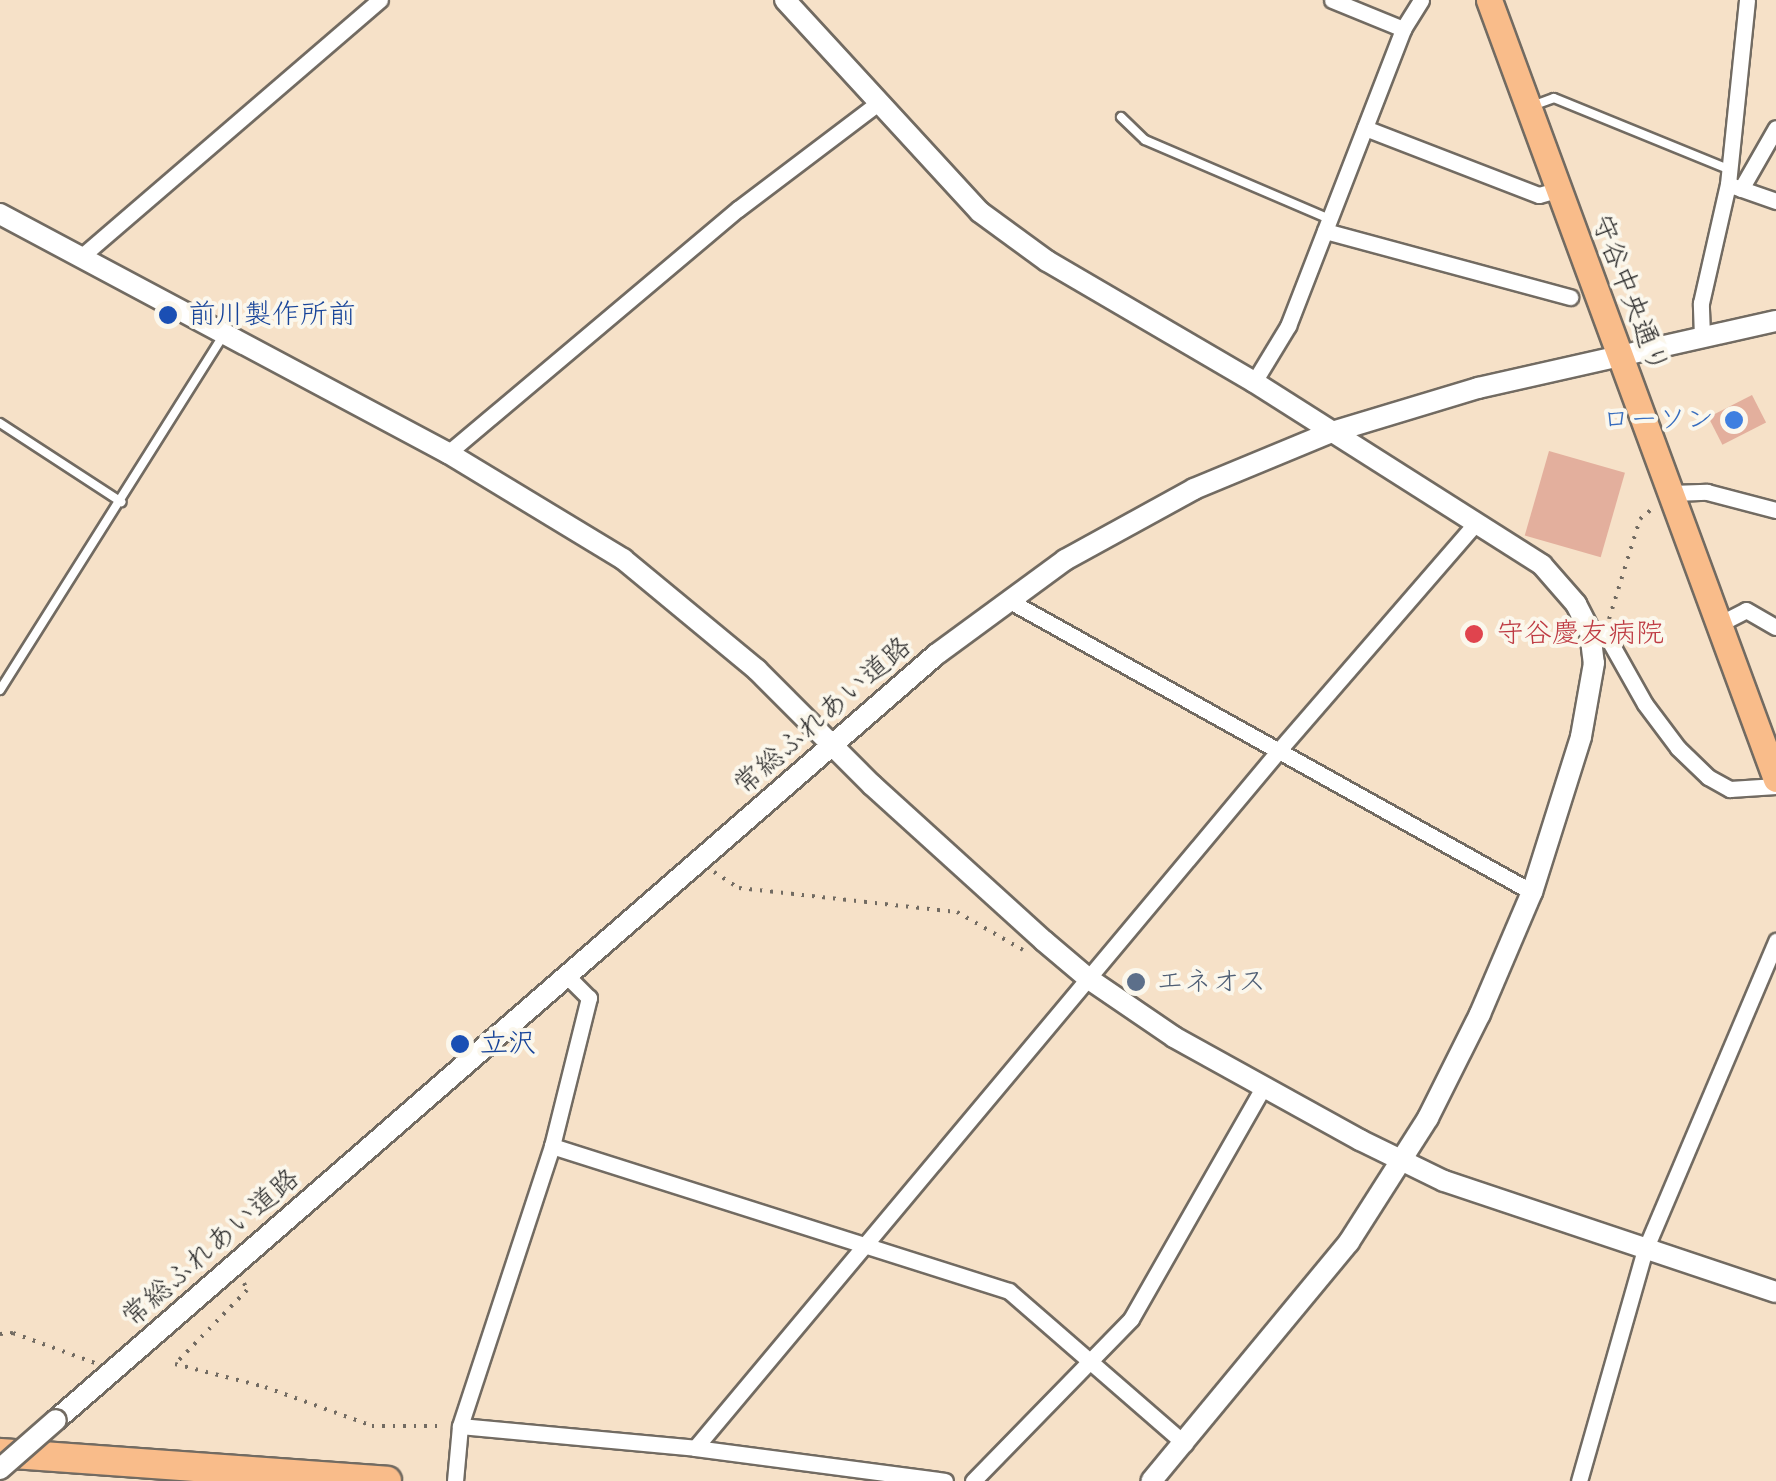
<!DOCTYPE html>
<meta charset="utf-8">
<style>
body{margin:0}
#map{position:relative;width:1776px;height:1481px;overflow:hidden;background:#f6e1c8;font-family:Pangolin,"Klee One",sans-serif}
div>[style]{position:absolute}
.building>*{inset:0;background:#e3af9d;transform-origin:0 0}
.path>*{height:4px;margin-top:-2px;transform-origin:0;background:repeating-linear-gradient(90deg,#726b62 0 2.5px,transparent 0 10.5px)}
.roads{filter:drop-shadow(2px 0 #726b62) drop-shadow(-2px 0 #726b62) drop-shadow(0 2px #726b62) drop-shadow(0 -2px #726b62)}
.service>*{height:8px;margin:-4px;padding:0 4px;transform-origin:4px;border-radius:4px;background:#fff}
.minor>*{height:15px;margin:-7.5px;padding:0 7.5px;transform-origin:7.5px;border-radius:7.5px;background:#fff}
.tertiary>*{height:20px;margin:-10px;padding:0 10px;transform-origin:10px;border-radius:10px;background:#fff}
.primary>*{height:25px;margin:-12.5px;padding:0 12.5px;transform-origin:12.5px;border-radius:12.5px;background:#f9bc8a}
.motorway>*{height:28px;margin:-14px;padding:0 14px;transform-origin:14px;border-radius:14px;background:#f9bc8a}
.bridges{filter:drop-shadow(2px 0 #726b62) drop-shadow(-2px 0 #726b62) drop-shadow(0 2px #726b62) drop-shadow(0 -2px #726b62)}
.tertiary-bridge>*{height:20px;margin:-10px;padding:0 10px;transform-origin:10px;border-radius:10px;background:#fff}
.dots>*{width:28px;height:28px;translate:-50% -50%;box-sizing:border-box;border:5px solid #fbf7ec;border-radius:50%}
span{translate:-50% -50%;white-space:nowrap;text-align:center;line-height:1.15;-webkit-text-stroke:8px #fbf7ec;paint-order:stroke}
.street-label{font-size:28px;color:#2b2b2b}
.transit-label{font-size:28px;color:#164399}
.left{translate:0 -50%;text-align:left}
.shop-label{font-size:28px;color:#366cbe}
.right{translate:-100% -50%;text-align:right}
.health-label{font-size:28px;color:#be3a42}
.service-label{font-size:28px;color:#4e5e75}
</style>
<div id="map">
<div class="building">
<i style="left:1752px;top:395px;width:31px;height:49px;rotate:63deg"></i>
<i style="left:1549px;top:451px;width:79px;height:88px;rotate:16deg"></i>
</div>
<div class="path">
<i style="left:1609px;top:619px;width:105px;rotate:-72.8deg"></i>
<i style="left:1640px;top:519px;width:16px;rotate:-40deg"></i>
<i style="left:714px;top:872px;width:30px;rotate:33deg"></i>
<i style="left:739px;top:888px;width:219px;rotate:6.3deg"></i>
<i style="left:957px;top:912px;width:76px;rotate:29.9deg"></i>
<i style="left:244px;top:1283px;width:8px;rotate:67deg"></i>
<i style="left:247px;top:1290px;width:103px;rotate:134.2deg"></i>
<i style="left:175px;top:1364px;width:93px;rotate:14.3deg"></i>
<i style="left:265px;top:1387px;width:114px;rotate:20deg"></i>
<i style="left:372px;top:1426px;width:73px"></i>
<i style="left:0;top:1334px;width:13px;rotate:-4deg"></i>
<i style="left:13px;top:1333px;width:87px;rotate:20.1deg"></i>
</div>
<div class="roads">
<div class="service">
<i style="left:1532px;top:106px;width:23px;rotate:-20deg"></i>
<i style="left:1554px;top:98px;width:188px;rotate:22.2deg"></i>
<i style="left:1121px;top:117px;width:33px;rotate:44deg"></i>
<i style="left:1145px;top:140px;width:200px;rotate:23.2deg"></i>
<i style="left:0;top:423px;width:145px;rotate:33.1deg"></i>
<i style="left:0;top:690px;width:421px;rotate:-57.8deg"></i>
</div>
<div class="minor">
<i style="left:1332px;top:0;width:77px;rotate:22.2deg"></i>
<i style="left:1365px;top:128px;width:186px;rotate:21.1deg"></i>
<i style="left:1539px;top:195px;width:19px;rotate:-16deg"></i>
<i style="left:1733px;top:186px;width:46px;rotate:19.2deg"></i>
<i style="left:1741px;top:189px;width:70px;rotate:-60.2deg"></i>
<i style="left:1325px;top:231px;width:254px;rotate:15.1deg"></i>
<i style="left:82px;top:256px;width:393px;rotate:-40.7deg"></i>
<i style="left:1702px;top:337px;width:34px;rotate:-92deg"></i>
<i style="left:1701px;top:303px;width:122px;rotate:-77.2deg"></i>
<i style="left:1728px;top:184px;width:185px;rotate:-84.1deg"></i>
<i style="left:1254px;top:382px;width:66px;rotate:-58.7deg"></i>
<i style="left:1288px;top:326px;width:318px;rotate:-68.8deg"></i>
<i style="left:1403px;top:29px;width:34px;rotate:-58deg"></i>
<i style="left:448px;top:453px;width:379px;rotate:-40.1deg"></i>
<i style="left:738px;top:209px;width:176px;rotate:-37.1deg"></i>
<i style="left:1672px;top:493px;width:35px;rotate:-2deg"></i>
<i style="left:1707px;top:492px;width:71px;rotate:14.6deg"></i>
<i style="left:1008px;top:600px;width:600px;rotate:29.13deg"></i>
<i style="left:1721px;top:623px;width:28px;rotate:-27deg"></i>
<i style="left:1746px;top:610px;width:34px;rotate:30deg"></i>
<i style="left:1590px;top:632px;width:15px;rotate:4deg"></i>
<i style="left:1605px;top:633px;width:81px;rotate:60.6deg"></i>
<i style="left:1645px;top:704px;width:55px;rotate:53.1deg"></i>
<i style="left:1678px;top:748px;width:42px;rotate:44deg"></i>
<i style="left:1708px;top:777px;width:25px;rotate:29deg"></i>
<i style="left:1730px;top:789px;width:46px;rotate:-3.7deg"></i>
<i style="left:552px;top:1146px;width:479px;rotate:17.6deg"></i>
<i style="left:1009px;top:1291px;width:233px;rotate:41deg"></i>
<i style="left:460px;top:1426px;width:236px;rotate:5.3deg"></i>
<i style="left:695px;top:1448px;width:252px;rotate:7.5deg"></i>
<i style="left:695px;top:1448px;width:911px;rotate:-50.07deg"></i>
<i style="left:1280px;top:749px;width:298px;rotate:-49.1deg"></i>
<i style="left:455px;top:1481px;width:55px;rotate:-84.8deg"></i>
<i style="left:460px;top:1426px;width:295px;rotate:-71.8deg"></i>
<i style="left:552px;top:1146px;width:153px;rotate:-76deg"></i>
<i style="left:589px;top:998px;width:31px;rotate:-135deg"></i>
<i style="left:973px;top:1481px;width:226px;rotate:-45.7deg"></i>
<i style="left:1131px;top:1319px;width:266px;rotate:-60.3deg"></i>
<i style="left:1579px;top:1481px;width:240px;rotate:-74.1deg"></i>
<i style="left:1645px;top:1250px;width:336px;rotate:-67deg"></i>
</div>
<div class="tertiary">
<i style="left:785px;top:0;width:288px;rotate:47.4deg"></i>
<i style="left:980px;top:212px;width:83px;rotate:36.2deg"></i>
<i style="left:1047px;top:261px;width:240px;rotate:30.3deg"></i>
<i style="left:1254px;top:382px;width:341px;rotate:32.4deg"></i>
<i style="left:1542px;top:565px;width:52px;rotate:48.9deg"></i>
<i style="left:1576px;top:604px;width:31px;rotate:63deg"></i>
<i style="left:1590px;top:632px;width:31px;rotate:83deg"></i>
<i style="left:1594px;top:663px;width:75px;rotate:100deg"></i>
<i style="left:1581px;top:737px;width:163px;rotate:107.5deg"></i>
<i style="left:1532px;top:892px;width:133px;rotate:113.1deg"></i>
<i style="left:1480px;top:1014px;width:116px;rotate:116.6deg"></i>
<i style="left:1428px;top:1118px;width:147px;rotate:122.5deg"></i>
<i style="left:1349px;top:1242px;width:310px;rotate:129.6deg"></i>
<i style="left:0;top:214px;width:508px;rotate:28.08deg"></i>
<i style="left:448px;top:453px;width:205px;rotate:31.2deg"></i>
<i style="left:623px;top:559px;width:174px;rotate:39.6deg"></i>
<i style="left:757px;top:670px;width:163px;rotate:45deg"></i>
<i style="left:872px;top:785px;width:232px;rotate:42.2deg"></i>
<i style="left:1044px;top:941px;width:59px;rotate:40.2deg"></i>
<i style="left:1089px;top:979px;width:103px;rotate:34.3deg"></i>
<i style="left:1174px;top:1037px;width:213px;rotate:29deg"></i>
<i style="left:1360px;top:1140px;width:93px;rotate:26deg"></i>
<i style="left:1444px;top:1181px;width:350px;rotate:18.5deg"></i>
<i style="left:56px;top:1420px;width:1167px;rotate:-41.01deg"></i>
<i style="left:937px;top:654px;width:159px;rotate:-36.3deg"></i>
<i style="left:1065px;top:560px;width:147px;rotate:-28.8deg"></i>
<i style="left:1194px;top:489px;width:146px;rotate:-22.5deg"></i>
<i style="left:1329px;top:433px;width:156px;rotate:-16.8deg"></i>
<i style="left:1478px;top:388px;width:305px;rotate:-12.7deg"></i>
</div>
<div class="primary">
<i style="left:1489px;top:0;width:830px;rotate:69.78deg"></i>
</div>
<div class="motorway">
<i style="left:0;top:1453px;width:388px;rotate:4.1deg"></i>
</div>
</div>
<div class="bridges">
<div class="tertiary-bridge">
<i style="left:0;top:1469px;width:74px;rotate:-41.2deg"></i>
</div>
</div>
<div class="dots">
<i style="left:168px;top:315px;background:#1a4fb4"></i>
<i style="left:1734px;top:420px;background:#3f7fe0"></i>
<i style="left:1474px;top:634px;background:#e0444e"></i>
<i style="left:1136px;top:982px;background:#5c6f8a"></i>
<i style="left:460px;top:1044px;background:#1a4fb4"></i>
</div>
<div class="street-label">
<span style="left:1629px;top:294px;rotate:69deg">守谷中央通り</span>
<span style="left:823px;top:716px;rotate:-41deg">常総ふれあい道路</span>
<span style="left:211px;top:1248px;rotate:-41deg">常総ふれあい道路</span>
</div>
<div class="transit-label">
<span class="left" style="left:188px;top:315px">前川製作所前</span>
<span class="left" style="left:480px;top:1044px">立沢</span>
</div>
<div class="shop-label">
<span class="right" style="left:1714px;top:420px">ローソン</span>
</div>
<div class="health-label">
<span class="left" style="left:1496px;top:634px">守谷慶友病院</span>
</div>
<div class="service-label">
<span class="left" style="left:1156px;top:982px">エネオス</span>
</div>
</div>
